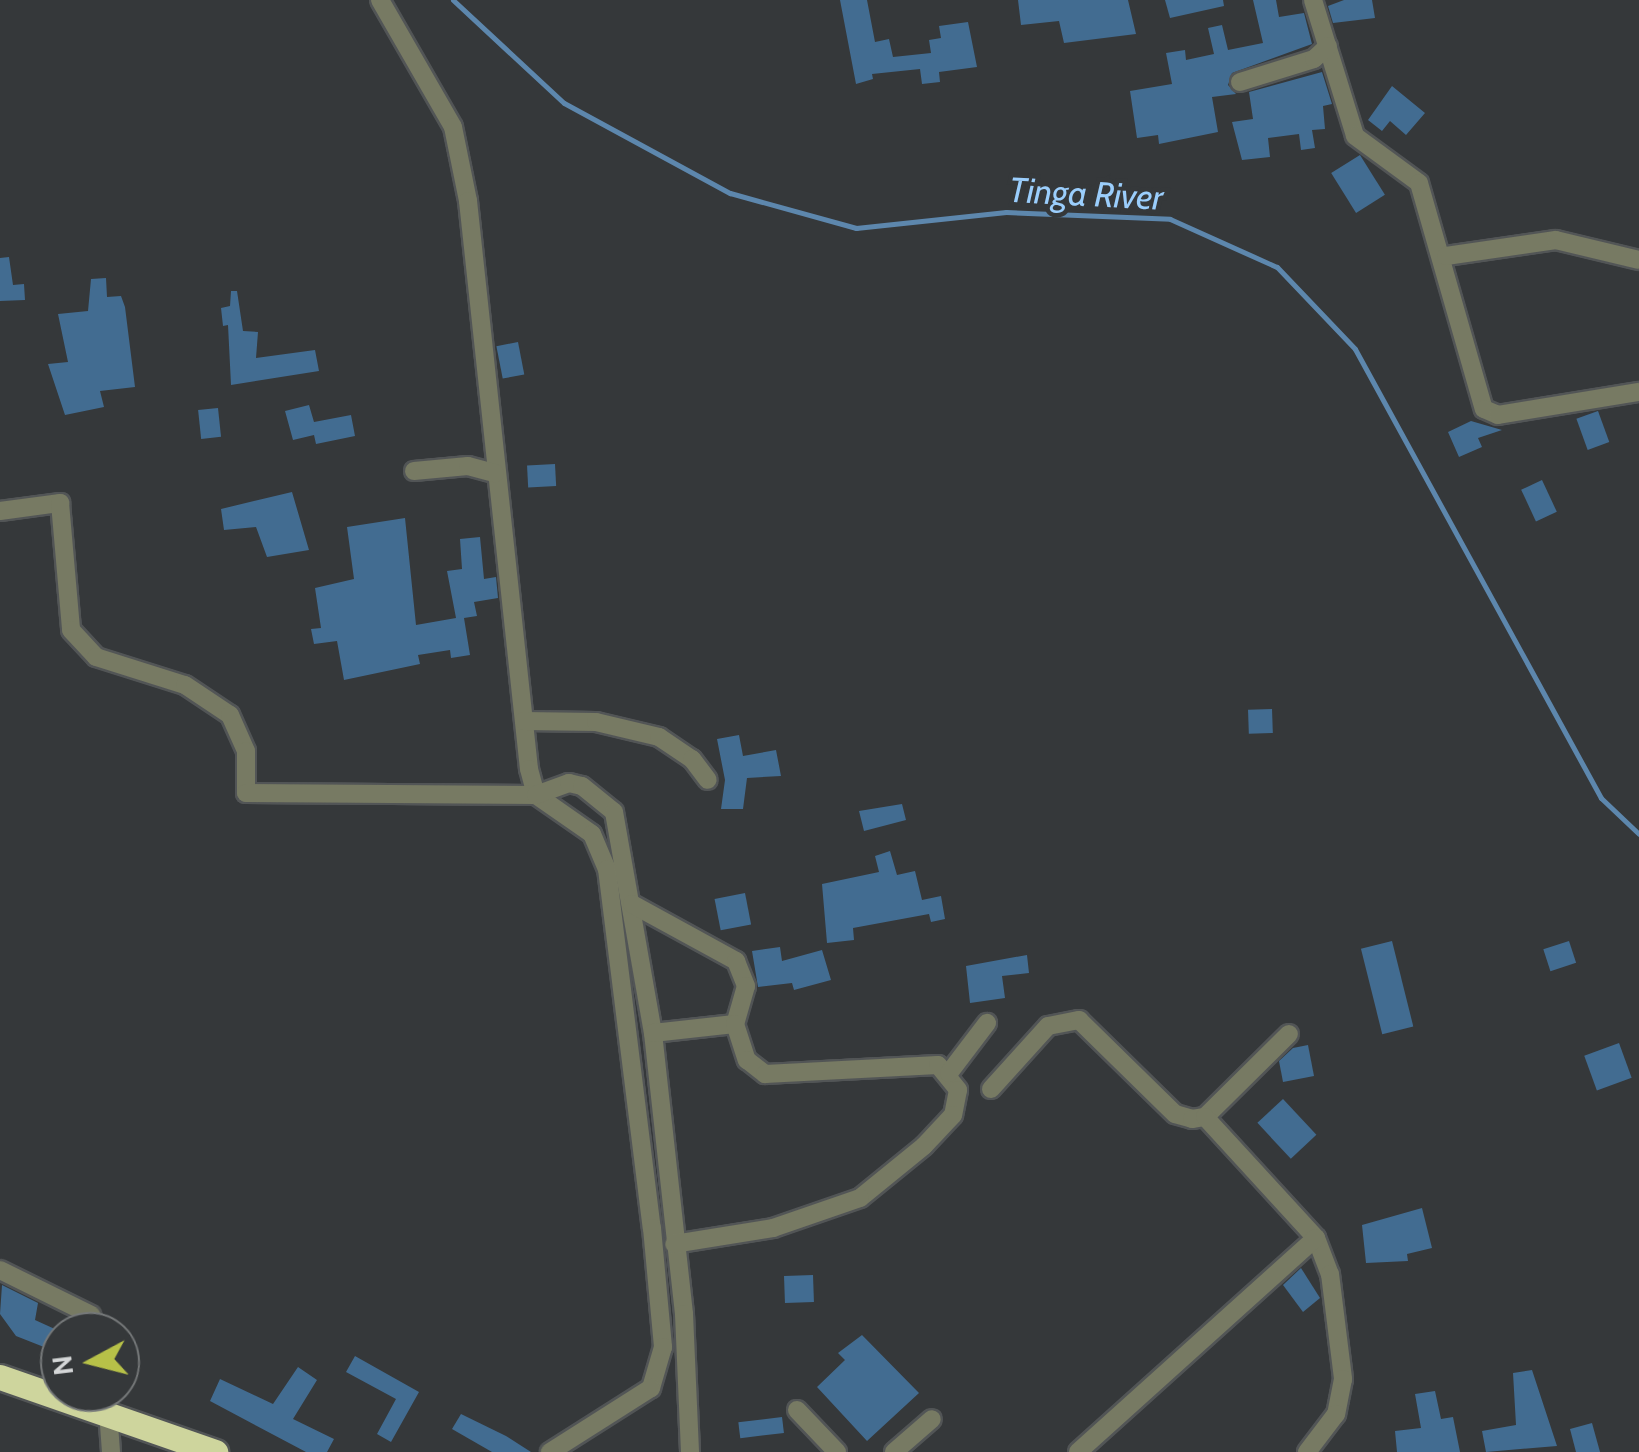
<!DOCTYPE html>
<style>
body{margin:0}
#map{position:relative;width:1639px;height:1452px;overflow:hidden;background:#35383a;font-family:Cabin,sans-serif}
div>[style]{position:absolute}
.stream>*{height:5px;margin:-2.5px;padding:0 2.5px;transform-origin:2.5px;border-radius:2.5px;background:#5d87ad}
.building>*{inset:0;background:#426c91;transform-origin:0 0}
.roads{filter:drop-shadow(2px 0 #525556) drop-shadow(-2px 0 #525556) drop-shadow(0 2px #525556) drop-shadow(0 -2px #525556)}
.minor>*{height:18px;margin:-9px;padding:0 9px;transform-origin:9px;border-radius:9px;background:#777a63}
.highway>*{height:25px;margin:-12.5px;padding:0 12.5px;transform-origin:12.5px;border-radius:12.5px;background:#ced59d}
span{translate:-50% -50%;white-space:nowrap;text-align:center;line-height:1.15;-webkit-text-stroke:9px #35383a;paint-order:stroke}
.water-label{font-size:35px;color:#9bcefc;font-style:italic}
.north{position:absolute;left:40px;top:1312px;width:100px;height:100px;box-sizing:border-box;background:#35383a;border:2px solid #757879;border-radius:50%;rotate:263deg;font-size:28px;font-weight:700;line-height:40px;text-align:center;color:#d5d7d8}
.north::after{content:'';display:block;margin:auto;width:35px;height:45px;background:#b7c148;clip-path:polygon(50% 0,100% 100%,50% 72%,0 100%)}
</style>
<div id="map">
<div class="stream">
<i style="left:453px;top:0;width:151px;rotate:42.9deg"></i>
<i style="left:564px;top:103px;width:189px;rotate:28.5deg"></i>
<i style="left:730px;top:193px;width:131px;rotate:15.5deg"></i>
<i style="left:856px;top:228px;width:151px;rotate:-6.1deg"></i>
<i style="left:1006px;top:212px;width:164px;rotate:2.4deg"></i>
<i style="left:1170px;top:219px;width:117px;rotate:24.2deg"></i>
<i style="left:1277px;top:267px;width:113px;rotate:46.4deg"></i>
<i style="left:1355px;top:349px;width:512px;rotate:61.28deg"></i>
<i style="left:1601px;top:798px;width:52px;rotate:43.5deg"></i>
</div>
<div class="building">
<i style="clip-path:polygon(840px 0,867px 0,875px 42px,889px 39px,893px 57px,931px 53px,929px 40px,941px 38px,939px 26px,968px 22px,977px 67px,939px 72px,940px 82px,922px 84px,920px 69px,872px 74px,873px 79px,856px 84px)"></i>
<i style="clip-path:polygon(1018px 0,1128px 0,1136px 34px,1064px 43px,1059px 21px,1021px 25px)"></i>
<i style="clip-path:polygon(1165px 0,1223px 0,1224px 6px,1170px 18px)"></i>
<i style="clip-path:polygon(1253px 0,1276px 0,1279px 17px,1304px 13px,1312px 44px,1232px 73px,1228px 85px,1236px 94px,1212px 97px,1218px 132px,1159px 144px,1158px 135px,1137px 138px,1130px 91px,1172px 84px,1166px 53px,1185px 50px,1186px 60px,1214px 54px,1208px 28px,1222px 25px,1228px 50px,1263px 43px)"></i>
<i style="clip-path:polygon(1344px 0,1372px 0,1375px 18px,1333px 23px,1328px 6px)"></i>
<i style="clip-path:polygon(1322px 72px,1332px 104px,1323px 106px,1325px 129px,1312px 130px,1315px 148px,1301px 150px,1299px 134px,1268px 138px,1270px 157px,1242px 160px,1232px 122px,1253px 119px,1249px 92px)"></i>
<i style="clip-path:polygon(1392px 86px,1425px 113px,1406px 135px,1390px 121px,1382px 131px,1368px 120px)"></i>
<i style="left:1360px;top:155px;width:47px;height:34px;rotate:58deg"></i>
<i style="clip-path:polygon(9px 257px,13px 285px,24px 284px,25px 300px,0 301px,0 258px)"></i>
<i style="clip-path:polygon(106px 278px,107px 297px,121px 296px,125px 307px,135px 387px,100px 391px,104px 407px,65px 415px,48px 364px,68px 362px,58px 314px,88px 311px,91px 279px)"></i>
<i style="clip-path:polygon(231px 291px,237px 291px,243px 331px,258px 332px,256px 358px,315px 350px,319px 371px,231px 385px,228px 325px,223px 326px,221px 308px,230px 306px)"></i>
<i style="left:518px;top:342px;width:33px;height:22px;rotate:79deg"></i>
<i style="clip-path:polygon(309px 405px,314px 422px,351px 415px,355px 436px,316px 444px,314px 435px,293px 440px,285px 411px)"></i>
<i style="left:218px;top:408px;width:29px;height:20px;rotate:84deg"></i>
<i style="left:1598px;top:411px;width:33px;height:23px;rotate:70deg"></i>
<i style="clip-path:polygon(1471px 421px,1502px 430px,1478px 438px,1482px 447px,1459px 457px,1448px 432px)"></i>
<i style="left:555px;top:464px;width:22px;height:28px;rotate:87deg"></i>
<i style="left:1542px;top:480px;width:35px;height:23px;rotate:65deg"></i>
<i style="clip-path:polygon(292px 492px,309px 550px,267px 557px,256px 527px,224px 530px,221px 509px)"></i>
<i style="clip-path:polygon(405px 518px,416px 625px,456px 618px,447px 571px,462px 569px,460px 539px,480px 537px,484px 579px,496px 577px,498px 598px,474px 602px,477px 616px,464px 618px,470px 655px,451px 658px,450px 650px,418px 655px,420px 664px,344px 680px,337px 641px,314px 644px,311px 629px,321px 628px,315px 588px,354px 579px,347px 527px)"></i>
<i style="left:1272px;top:709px;width:24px;height:24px;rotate:88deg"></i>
<i style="clip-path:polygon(739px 735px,743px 756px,776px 750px,781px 776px,747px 778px,743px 809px,721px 809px,725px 780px,717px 739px)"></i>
<i style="clip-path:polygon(902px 804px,906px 820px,864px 831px,859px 811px)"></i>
<i style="clip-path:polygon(890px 851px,897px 875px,915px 871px,922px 900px,941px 896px,945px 919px,931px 922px,929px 914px,853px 928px,854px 940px,827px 943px,822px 884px,879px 872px,875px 856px)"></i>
<i style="left:745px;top:893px;width:32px;height:31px;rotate:79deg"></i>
<i style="left:1392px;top:941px;width:88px;height:32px;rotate:76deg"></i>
<i style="left:1569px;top:941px;width:23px;height:27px;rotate:72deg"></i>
<i style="clip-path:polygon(780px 947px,782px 961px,822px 950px,831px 980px,794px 990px,792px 983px,758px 987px,752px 951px)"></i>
<i style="clip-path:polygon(1027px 955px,1029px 973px,1002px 976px,1005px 998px,970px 1003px,966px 966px)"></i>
<i style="left:1619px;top:1043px;width:37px;height:37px;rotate:70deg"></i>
<i style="clip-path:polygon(1308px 1045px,1314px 1076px,1283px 1082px,1279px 1061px,1293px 1048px)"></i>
<i style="left:1283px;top:1099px;width:49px;height:35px;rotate:47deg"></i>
<i style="clip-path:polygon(1422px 1208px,1432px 1248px,1407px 1254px,1408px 1261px,1366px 1263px,1362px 1225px)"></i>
<i style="clip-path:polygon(1301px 1268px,1320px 1298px,1303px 1312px,1283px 1285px)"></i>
<i style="left:813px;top:1275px;width:27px;height:29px;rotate:88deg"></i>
<i style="clip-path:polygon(2px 1285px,38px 1303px,35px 1320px,57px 1330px,49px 1349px,16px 1336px,0 1314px)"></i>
<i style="clip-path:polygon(862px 1335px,919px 1393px,867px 1441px,817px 1387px,845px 1360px,838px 1353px)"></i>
<i style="clip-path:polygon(355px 1356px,419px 1392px,391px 1442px,377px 1434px,396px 1399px,346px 1372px)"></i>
<i style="clip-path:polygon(298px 1367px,317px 1380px,293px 1419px,334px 1439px,327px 1452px,306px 1452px,210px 1401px,220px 1379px,273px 1404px)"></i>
<i style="clip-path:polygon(1532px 1370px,1557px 1446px,1486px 1452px,1482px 1431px,1516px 1425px,1513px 1373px)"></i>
<i style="clip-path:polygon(1435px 1391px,1441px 1419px,1453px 1417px,1460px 1452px,1397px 1452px,1395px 1431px,1421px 1428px,1415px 1394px)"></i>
<i style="clip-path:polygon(461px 1414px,506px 1436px,531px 1452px,492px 1452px,452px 1429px)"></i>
<i style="left:782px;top:1417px;width:16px;height:44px;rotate:83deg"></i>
<i style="clip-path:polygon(1592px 1423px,1600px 1452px,1576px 1452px,1570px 1429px)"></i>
</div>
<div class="roads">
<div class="minor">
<i style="left:380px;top:0;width:146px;rotate:60.1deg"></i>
<i style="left:453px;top:127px;width:76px;rotate:78.5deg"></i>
<i style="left:468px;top:201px;width:571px;rotate:83.87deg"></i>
<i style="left:529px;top:769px;width:27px;rotate:75deg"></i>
<i style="left:536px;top:795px;width:68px;rotate:34.9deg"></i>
<i style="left:592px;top:834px;width:38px;rotate:67deg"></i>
<i style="left:607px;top:869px;width:362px;rotate:82.9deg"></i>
<i style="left:652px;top:1228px;width:120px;rotate:84.7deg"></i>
<i style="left:663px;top:1347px;width:43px;rotate:106.3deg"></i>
<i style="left:651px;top:1388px;width:120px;rotate:147.6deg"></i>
<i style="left:1313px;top:0;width:142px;rotate:72.8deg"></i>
<i style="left:1355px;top:136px;width:79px;rotate:36.3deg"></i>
<i style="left:1419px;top:183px;width:235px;rotate:74deg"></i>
<i style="left:1484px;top:409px;width:15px;rotate:23deg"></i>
<i style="left:1498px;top:415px;width:143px;rotate:-9.3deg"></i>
<i style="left:1240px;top:82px;width:77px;rotate:-17.3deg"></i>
<i style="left:1314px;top:59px;width:19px;rotate:-43deg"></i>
<i style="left:1446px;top:256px;width:111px;rotate:-8.3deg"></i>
<i style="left:1556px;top:240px;width:85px;rotate:13.5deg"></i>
<i style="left:414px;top:471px;width:54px;rotate:-5.3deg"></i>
<i style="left:468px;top:466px;width:28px;rotate:15deg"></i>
<i style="left:0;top:511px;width:61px;rotate:-7.6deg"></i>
<i style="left:60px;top:503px;width:127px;rotate:85deg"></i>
<i style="left:71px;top:630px;width:37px;rotate:47deg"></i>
<i style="left:96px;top:657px;width:93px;rotate:17.5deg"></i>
<i style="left:185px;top:685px;width:54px;rotate:33.7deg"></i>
<i style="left:230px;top:715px;width:39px;rotate:66deg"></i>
<i style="left:246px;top:751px;width:42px;rotate:90deg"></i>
<i style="left:246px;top:793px;width:290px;rotate:0.4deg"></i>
<i style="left:536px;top:795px;width:35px;rotate:-20deg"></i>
<i style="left:569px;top:783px;width:13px;rotate:13deg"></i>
<i style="left:582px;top:786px;width:41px;rotate:39.1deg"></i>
<i style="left:614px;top:812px;width:224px;rotate:80deg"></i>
<i style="left:653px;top:1033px;width:283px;rotate:83.7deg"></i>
<i style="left:684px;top:1314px;width:138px;rotate:87.5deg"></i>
<i style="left:524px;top:721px;width:72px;rotate:0.8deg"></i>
<i style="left:596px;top:722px;width:65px;rotate:13.4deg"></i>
<i style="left:659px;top:737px;width:40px;rotate:34deg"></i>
<i style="left:692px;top:759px;width:26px;rotate:53deg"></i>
<i style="left:632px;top:904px;width:119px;rotate:28.7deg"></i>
<i style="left:736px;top:961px;width:27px;rotate:68deg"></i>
<i style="left:746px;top:986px;width:40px;rotate:106deg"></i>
<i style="left:653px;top:1033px;width:82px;rotate:-6.3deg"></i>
<i style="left:735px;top:1024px;width:38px;rotate:72deg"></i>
<i style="left:747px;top:1060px;width:23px;rotate:38deg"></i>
<i style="left:765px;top:1074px;width:173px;rotate:-3deg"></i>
<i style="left:938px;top:1065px;width:32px;rotate:51deg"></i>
<i style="left:958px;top:1090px;width:25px;rotate:101deg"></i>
<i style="left:953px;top:1115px;width:42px;rotate:133.1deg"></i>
<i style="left:924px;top:1146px;width:82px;rotate:140.9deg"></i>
<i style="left:860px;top:1198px;width:92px;rotate:161deg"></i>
<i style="left:773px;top:1228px;width:100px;rotate:170.8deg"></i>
<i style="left:949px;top:1073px;width:63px;rotate:-52.8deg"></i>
<i style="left:991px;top:1089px;width:85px;rotate:-47.9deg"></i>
<i style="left:1048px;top:1026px;width:32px;rotate:-11deg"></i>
<i style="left:1079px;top:1020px;width:134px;rotate:44.4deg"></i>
<i style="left:1175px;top:1114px;width:18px;rotate:16deg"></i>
<i style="left:1192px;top:1119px;width:13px;rotate:-9deg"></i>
<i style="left:1205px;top:1117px;width:118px;rotate:-44.7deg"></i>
<i style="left:1205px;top:1117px;width:164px;rotate:47.5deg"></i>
<i style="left:1316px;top:1238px;width:39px;rotate:69deg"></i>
<i style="left:1330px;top:1274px;width:106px;rotate:82.9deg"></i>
<i style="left:1343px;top:1379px;width:36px;rotate:101deg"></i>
<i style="left:1336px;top:1414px;width:48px;rotate:127.3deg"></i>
<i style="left:0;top:1270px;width:102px;rotate:26.3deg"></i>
<i style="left:797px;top:1410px;width:58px;rotate:46.4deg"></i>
<i style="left:108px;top:1411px;width:41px;rotate:85.8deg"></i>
<i style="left:894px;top:1452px;width:50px;rotate:-41deg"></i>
<i style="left:1078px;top:1452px;width:320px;rotate:-42deg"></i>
</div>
<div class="highway">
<i style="left:0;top:1377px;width:228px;rotate:19.2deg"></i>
</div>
</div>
<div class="water-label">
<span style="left:1086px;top:194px;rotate:3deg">Tinga River</span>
</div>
<div class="north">N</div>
</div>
